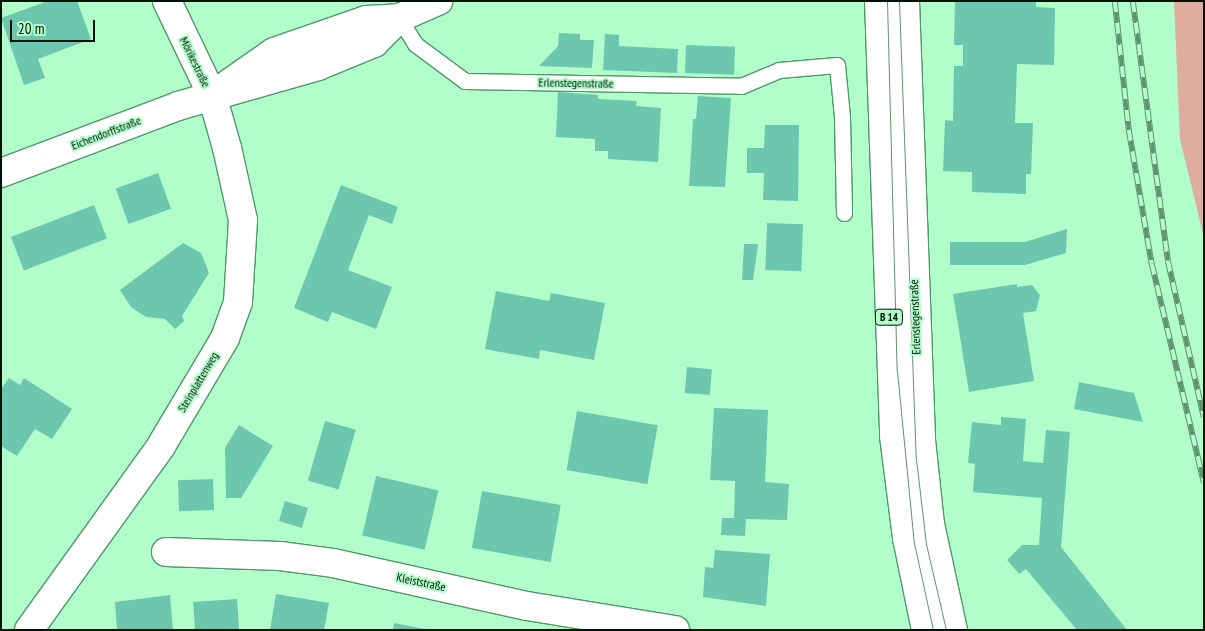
<!DOCTYPE html>
<meta charset="utf-8">
<style>
body{margin:0}
#map{position:relative;width:1205px;height:631px;overflow:hidden;background:#b2feca;font-family:"PT Sans Narrow",sans-serif}
div>[style]{position:absolute}
.green>*{inset:0;background:#dfaca0}
.building>*{inset:0;background:#6dc7af;transform-origin:0 0}
.roads{filter:drop-shadow(1px 0 #4f986a) drop-shadow(-1px 0 #4f986a) drop-shadow(0 1px #4f986a) drop-shadow(0 -1px #4f986a)}
.lane>*{height:15px;margin:-7.5px;padding:0 7.5px;transform-origin:7.5px;border-radius:7.5px;background:#fff}
.street>*{height:28px;margin:-14px;padding:0 14px;transform-origin:14px;border-radius:14px;background:#fff}
.secondary>*{height:28px;margin:-14px;padding:0 14px;transform-origin:14px;border-radius:14px;background:#fff}
.primary>*{height:28px;margin:-14px;padding:0 14px;transform-origin:14px;border-radius:14px;background:#fff}
.tram>*{height:1px;margin:-0.5px;padding:0 0.5px;transform-origin:0.5px;border-radius:0.5px;background:#619371}
.rail>*{height:5.5px;margin-top:-2.75px;transform-origin:0;background:repeating-linear-gradient(90deg,#b2feca 0 11px,#619371 0 22px);box-sizing:border-box;border-block:1px solid #619371}
span{translate:-50% -50%;white-space:nowrap;text-align:center;line-height:1.15;-webkit-text-stroke:4px #b2feca;paint-order:stroke}
.shield-label span{padding:1px 4px;background:#b2feca;border:1px solid;border-radius:4px;-webkit-text-stroke-width:0}
.shield-label{font-size:11px;color:#001105;font-weight:700}
.street-label{font-size:12px;color:#001105}
.frame{position:absolute;inset:0;border:2px solid #001105;pointer-events:none}
.scale{position:absolute;left:10px;top:20px;width:85px;height:22px;box-sizing:border-box;border:2px solid #001105;border-top:0;padding-left:6px;font-size:15px;line-height:18px;white-space:nowrap;color:#001105;-webkit-text-stroke:4px #b2feca;paint-order:stroke}
</style>
<div id="map">
<div class="green">
<i style="clip-path:polygon(1174px 1px,1204px 1px,1204px 238px,1180px 139px)"></i>
</div>
<div class="building">
<i style="clip-path:polygon(48px 1px,77px 1px,91px 39px,38px 59px,45px 78px,24px 85px,1px 18px)"></i>
<i style="clip-path:polygon(955px 1px,1036px 1px,1036px 7px,1055px 8px,1054px 65px,1017px 64px,1015px 123px,1033px 123px,1031px 174px,1026px 174px,1026px 194px,972px 192px,972px 172px,943px 171px,945px 120px,953px 121px,954px 66px,963px 66px,963px 45px,954px 45px)"></i>
<i style="clip-path:polygon(559px 33px,580px 34px,580px 40px,594px 40px,592px 68px,539px 66px,558px 46px)"></i>
<i style="clip-path:polygon(605px 34px,619px 35px,619px 46px,678px 49px,677px 73px,603px 70px)"></i>
<i style="left:686px;top:45px;width:49px;height:28px;rotate:2deg"></i>
<i style="clip-path:polygon(558px 92px,598px 95px,598px 99px,637px 101px,636px 106px,661px 108px,658px 162px,608px 159px,608px 151px,595px 151px,595px 139px,556px 137px)"></i>
<i style="clip-path:polygon(698px 96px,731px 98px,725px 187px,689px 186px,693px 119px,696px 119px)"></i>
<i style="clip-path:polygon(765px 125px,799px 125px,798px 201px,763px 200px,764px 173px,747px 173px,747px 148px,764px 148px)"></i>
<i style="left:158px;top:173px;width:38px;height:45px;rotate:70deg"></i>
<i style="clip-path:polygon(341px 185px,398px 207px,392px 224px,369px 215px,348px 270px,392px 287px,376px 329px,332px 312px,328px 322px,294px 308px)"></i>
<i style="left:94px;top:205px;width:36px;height:89px;rotate:69deg"></i>
<i style="left:767px;top:223px;width:36px;height:47px;rotate:2deg"></i>
<i style="clip-path:polygon(1067px 229px,1066px 253px,1025px 265px,950px 265px,950px 242px,1025px 242px)"></i>
<i style="clip-path:polygon(183px 243px,201px 253px,209px 273px,182px 316px,184px 321px,175px 329px,165px 319px,146px 317px,131px 307px,120px 290px)"></i>
<i style="clip-path:polygon(744px 244px,758px 244px,753px 280px,742px 280px)"></i>
<i style="clip-path:polygon(1017px 284px,1017px 287px,1032px 285px,1040px 295px,1036px 311px,1023px 313px,1034px 381px,969px 392px,953px 294px)"></i>
<i style="clip-path:polygon(496px 291px,549px 301px,551px 293px,605px 303px,594px 360px,540px 350px,539px 359px,485px 349px)"></i>
<i style="left:687px;top:367px;width:25px;height:26px;rotate:5deg"></i>
<i style="clip-path:polygon(9px 378px,20px 385px,24px 378px,72px 409px,52px 439px,35px 429px,17px 456px,1px 446px,1px 389px)"></i>
<i style="clip-path:polygon(1079px 382px,1134px 393px,1143px 422px,1074px 409px)"></i>
<i style="clip-path:polygon(714px 408px,768px 410px,765px 482px,789px 484px,787px 520px,746px 519px,745px 536px,721px 535px,722px 518px,734px 518px,735px 481px,710px 480px)"></i>
<i style="left:577px;top:411px;width:82px;height:60px;rotate:10deg"></i>
<i style="clip-path:polygon(1001px 417px,1026px 419px,1023px 461px,1043px 463px,1046px 430px,1070px 432px,1061px 547px,1127px 630px,1077px 630px,1026px 569px,1019px 574px,1007px 560px,1022px 545px,1039px 545px,1042px 498px,973px 492px,975px 464px,968px 463px,972px 422px,1001px 425px)"></i>
<i style="left:325px;top:421px;width:32px;height:62px;rotate:16deg"></i>
<i style="clip-path:polygon(239px 425px,273px 446px,241px 498px,226px 498px,225px 448px)"></i>
<i style="left:376px;top:476px;width:64px;height:61px;rotate:13deg"></i>
<i style="left:213px;top:479px;width:31px;height:35px;rotate:88deg"></i>
<i style="left:482px;top:491px;width:80px;height:58px;rotate:10deg"></i>
<i style="left:285px;top:501px;width:24px;height:21px;rotate:17deg"></i>
<i style="clip-path:polygon(715px 550px,770px 554px,766px 606px,703px 597px,705px 567px,713px 568px)"></i>
<i style="clip-path:polygon(276px 594px,329px 603px,324px 630px,270px 630px)"></i>
<i style="clip-path:polygon(170px 595px,173px 630px,117px 630px,115px 602px)"></i>
<i style="left:237px;top:599px;width:31px;height:44px;rotate:86deg"></i>
<i style="clip-path:polygon(394px 623px,425px 629px,425px 630px,393px 630px)"></i>
</div>
<div class="roads">
<div class="lane">
<i style="left:399px;top:18px;width:31px;rotate:58deg"></i>
<i style="left:415px;top:44px;width:62px;rotate:36.5deg"></i>
<i style="left:465px;top:81px;width:276px;rotate:1deg"></i>
<i style="left:741px;top:86px;width:41px;rotate:-22.8deg"></i>
<i style="left:779px;top:70px;width:58px;rotate:-4.9deg"></i>
<i style="left:837px;top:65px;width:52px;rotate:84.5deg"></i>
<i style="left:842px;top:117px;width:96px;rotate:88.8deg"></i>
</div>
<div class="street">
<i style="left:166px;top:552px;width:114px;rotate:2deg"></i>
<i style="left:280px;top:556px;width:53px;rotate:7.5deg"></i>
<i style="left:333px;top:563px;width:199px;rotate:12.5deg"></i>
<i style="left:527px;top:606px;width:150px;rotate:9.2deg"></i>
<i style="left:29px;top:630px;width:226px;rotate:-54.3deg"></i>
<i style="left:161px;top:446px;width:126px;rotate:-59.3deg"></i>
<i style="left:225px;top:338px;width:38px;rotate:-70deg"></i>
<i style="left:238px;top:302px;width:82px;rotate:-86.5deg"></i>
<i style="left:243px;top:220px;width:74px;rotate:-102.5deg"></i>
<i style="left:227px;top:148px;width:55px;rotate:-105.8deg"></i>
<i style="left:212px;top:95px;width:104px;rotate:-115.6deg"></i>
</div>
<div class="secondary">
<i style="left:224px;top:87px;width:61px;rotate:-35deg"></i>
<i style="left:274px;top:52px;width:97px;rotate:-19.2deg"></i>
<i style="left:366px;top:20px;width:33px;rotate:-3deg"></i>
<i style="left:1px;top:173px;width:189px;rotate:-20.7deg"></i>
<i style="left:178px;top:106px;width:146px;rotate:-15.9deg"></i>
<i style="left:318px;top:66px;width:61px;rotate:-22.3deg"></i>
<i style="left:374px;top:43px;width:35px;rotate:-45deg"></i>
<i style="left:399px;top:18px;width:43px;rotate:-23.6deg"></i>
</div>
<div class="primary">
<i style="left:879px;top:1px;width:435px;rotate:88deg"></i>
<i style="left:894px;top:436px;width:103px;rotate:82.7deg"></i>
<i style="left:907px;top:538px;width:94px;rotate:78.3deg"></i>
<i style="left:905px;top:1px;width:439px;rotate:87.9deg"></i>
<i style="left:921px;top:440px;width:84px;rotate:83.9deg"></i>
<i style="left:930px;top:524px;width:108px;rotate:77.8deg"></i>
</div>
</div>
<div class="tram">
<i style="left:887px;top:1px;width:370px;rotate:88.5deg"></i>
<i style="left:897px;top:371px;width:173px;rotate:84.4deg"></i>
<i style="left:914px;top:543px;width:89px;rotate:77.7deg"></i>
<i style="left:899px;top:1px;width:458px;rotate:87.9deg"></i>
<i style="left:916px;top:459px;width:86px;rotate:83.3deg"></i>
<i style="left:926px;top:544px;width:88px;rotate:76.9deg"></i>
</div>
<div class="rail">
<i style="left:1115px;top:1px;width:130px;rotate:83.8deg"></i>
<i style="left:1129px;top:130px;width:136px;rotate:80.3deg"></i>
<i style="left:1152px;top:264px;width:225px;rotate:76.6deg"></i>
<i style="left:1133px;top:1px;width:262px;rotate:82.3deg"></i>
<i style="left:1168px;top:261px;width:160px;rotate:77deg"></i>
</div>
<div class="shield-label">
<span style="left:889px;top:317px">B 14</span>
</div>
<div class="street-label">
<span style="left:195px;top:62px;rotate:64deg">Mörikestraße</span>
<span style="left:576px;top:83px;rotate:1deg">Erlenstegenstraße</span>
<span style="left:106px;top:133px;rotate:-21deg">Eichendorffstraße</span>
<span style="left:915px;top:317px;rotate:-92deg">Erlenstegenstraße</span>
<span style="left:198px;top:382px;rotate:-59deg">Steinplattenweg</span>
<span style="left:421px;top:582px;rotate:12deg">Kleiststraße</span>
</div>
<div class="frame"></div>
<div class="scale">20 m</div>
</div>
